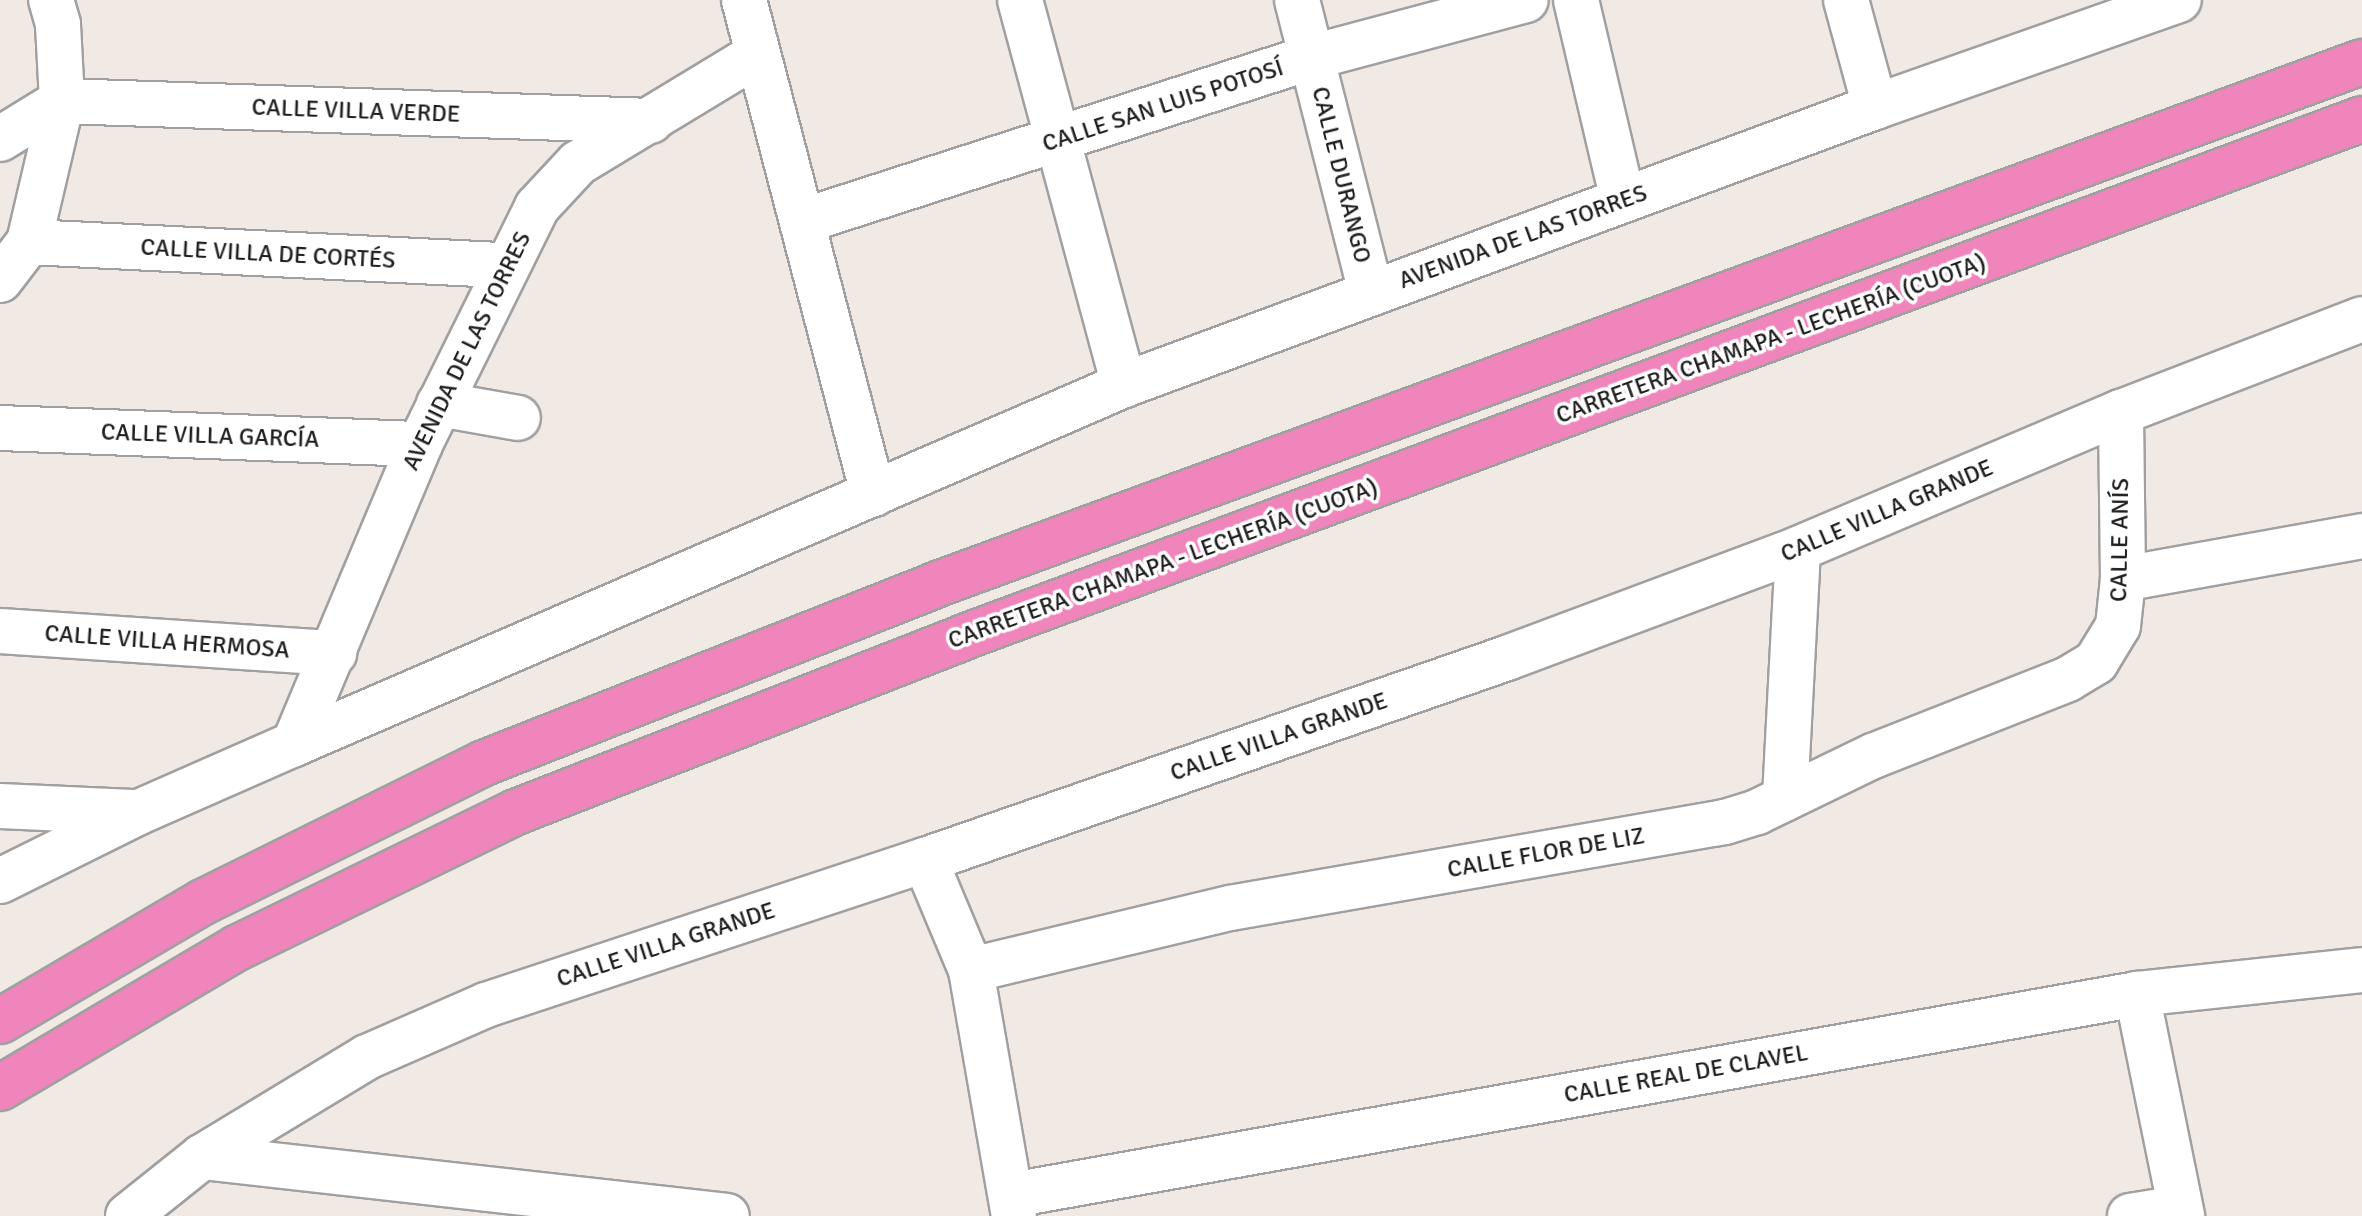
<!DOCTYPE html>
<meta charset="utf-8">
<style>
body{margin:0}
#map{position:relative;width:2362px;height:1216px;overflow:hidden;background:#f1e9e4;font-family:Signika,sans-serif}
div>[style]{position:absolute}
.roads{filter:drop-shadow(2px 0 #a0a0a0) drop-shadow(-2px 0 #a0a0a0) drop-shadow(0 2px #a0a0a0) drop-shadow(0 -2px #a0a0a0)}
.minor>*{height:44px;margin:-22px;padding:0 22px;transform-origin:22px;border-radius:22px;background:#fff}
.highway>*{height:44px;margin:-22px;padding:0 22px;transform-origin:22px;border-radius:22px;background:#f085bc}
span{translate:-50% -50%;white-space:nowrap;text-align:center;line-height:1.15;-webkit-text-stroke:7px #fff;paint-order:stroke}
.street-label{font-size:24px;color:#1f1f1f}
</style>
<div id="map">
<div class="roads">
<div class="minor">
<i style="left:744px;top:0;width:511px;rotate:75.36deg"></i>
<i style="left:1020px;top:0;width:399px;rotate:74.9deg"></i>
<i style="left:1297px;top:0;width:302px;rotate:75.8deg"></i>
<i style="left:1576px;top:0;width:205px;rotate:76.8deg"></i>
<i style="left:1846px;top:0;width:111px;rotate:74.8deg"></i>
<i style="left:0;top:139px;width:73px;rotate:-31.5deg"></i>
<i style="left:62px;top:101px;width:589px;rotate:1.94deg"></i>
<i style="left:803px;top:221px;width:535px;rotate:-17.86deg"></i>
<i style="left:1312px;top:57px;width:221px;rotate:-14.9deg"></i>
<i style="left:29px;top:242px;width:478px;rotate:2.8deg"></i>
<i style="left:0;top:280px;width:48px;rotate:-52.7deg"></i>
<i style="left:29px;top:242px;width:145px;rotate:-76.8deg"></i>
<i style="left:62px;top:101px;width:77px;rotate:-93deg"></i>
<i style="left:58px;top:24px;width:25px;rotate:-106deg"></i>
<i style="left:439px;top:404px;width:80px;rotate:10deg"></i>
<i style="left:0;top:428px;width:420px;rotate:2.2deg"></i>
<i style="left:2123px;top:579px;width:243px;rotate:-10.2deg"></i>
<i style="left:0;top:631px;width:335px;rotate:3.8deg"></i>
<i style="left:294px;top:744px;width:325px;rotate:-67.2deg"></i>
<i style="left:420px;top:444px;width:264px;rotate:-63.7deg"></i>
<i style="left:537px;top:207px;width:60px;rotate:-47deg"></i>
<i style="left:578px;top:163px;width:208px;rotate:-31.2deg"></i>
<i style="left:1785px;top:798px;width:249px;rotate:-87deg"></i>
<i style="left:0;top:806px;width:133px;rotate:2.6deg"></i>
<i style="left:925px;top:860px;width:119px;rotate:67.3deg"></i>
<i style="left:971px;top:970px;width:250px;rotate:80.1deg"></i>
<i style="left:0;top:881px;width:155px;rotate:-26.4deg"></i>
<i style="left:139px;top:812px;width:169px;rotate:-23.7deg"></i>
<i style="left:294px;top:744px;width:904px;rotate:-23.39deg"></i>
<i style="left:1124px;top:385px;width:801px;rotate:-20.31deg"></i>
<i style="left:1875px;top:107px;width:322px;rotate:-19.4deg"></i>
<i style="left:971px;top:970px;width:266px;rotate:-13.5deg"></i>
<i style="left:1230px;top:908px;width:502px;rotate:-9.86deg"></i>
<i style="left:1725px;top:822px;width:34px;rotate:-17deg"></i>
<i style="left:1757px;top:812px;width:129px;rotate:-25.8deg"></i>
<i style="left:1873px;top:756px;width:210px;rotate:-21.5deg"></i>
<i style="left:2068px;top:679px;width:33px;rotate:-31deg"></i>
<i style="left:2096px;top:662px;width:42px;rotate:-58.6deg"></i>
<i style="left:2118px;top:626px;width:47px;rotate:-83.9deg"></i>
<i style="left:2123px;top:579px;width:167px;rotate:-90.7deg"></i>
<i style="left:2137px;top:994px;width:227px;rotate:78.5deg"></i>
<i style="left:202px;top:1157px;width:528px;rotate:6.41deg"></i>
<i style="left:1012px;top:1195px;width:1143px;rotate:-10.13deg"></i>
<i style="left:2137px;top:994px;width:226px;rotate:-6.1deg"></i>
<i style="left:128px;top:1216px;width:95px;rotate:-38.6deg"></i>
<i style="left:202px;top:1157px;width:193px;rotate:-31.2deg"></i>
<i style="left:367px;top:1057px;width:130px;rotate:-23.6deg"></i>
<i style="left:486px;top:1005px;width:462px;rotate:-18.3deg"></i>
<i style="left:925px;top:860px;width:616px;rotate:-19.14deg"></i>
<i style="left:1507px;top:658px;width:311px;rotate:-20.5deg"></i>
<i style="left:1798px;top:549px;width:351px;rotate:-23deg"></i>
<i style="left:2121px;top:412px;width:258px;rotate:-21.1deg"></i>
<i style="left:2130px;top:1216px;width:50px;rotate:-9.3deg"></i>
</div>
<div class="highway">
<i style="left:0;top:1021px;width:235px;rotate:-30.4deg"></i>
<i style="left:203px;top:902px;width:313px;rotate:-26.3deg"></i>
<i style="left:484px;top:763px;width:485px;rotate:-21.5deg"></i>
<i style="left:935px;top:585px;width:1520px;rotate:-20.13deg"></i>
<i style="left:0;top:1088px;width:275px;rotate:-30.6deg"></i>
<i style="left:237px;top:948px;width:310px;rotate:-26deg"></i>
<i style="left:516px;top:812px;width:481px;rotate:-21.3deg"></i>
<i style="left:964px;top:637px;width:1491px;rotate:-20.33deg"></i>
</div>
</div>
<div class="street-label">
<span style="left:1163px;top:106px;rotate:-18deg">CALLE SAN LUIS POTOSÍ</span>
<span style="left:356px;top:111px;rotate:2deg">CALLE VILLA VERDE</span>
<span style="left:1341px;top:175px;rotate:76deg">CALLE DURANGO</span>
<span style="left:1523px;top:237px;rotate:-20deg">AVENIDA DE LAS TORRES</span>
<span style="left:268px;top:254px;rotate:3deg">CALLE VILLA DE CORTÉS</span>
<span style="left:1771px;top:339px;rotate:-20deg">CARRETERA CHAMAPA - LECHERÍA (CUOTA)</span>
<span style="left:467px;top:351px;rotate:-64deg">AVENIDA DE LAS TORRES</span>
<span style="left:210px;top:436px;rotate:2deg">CALLE VILLA GARCÍA</span>
<span style="left:1887px;top:511px;rotate:-23deg">CALLE VILLA GRANDE</span>
<span style="left:2120px;top:540px;rotate:-89deg">CALLE ANÍS</span>
<span style="left:1163px;top:564px;rotate:-20deg">CARRETERA CHAMAPA - LECHERÍA (CUOTA)</span>
<span style="left:167px;top:642px;rotate:4deg">CALLE VILLA HERMOSA</span>
<span style="left:1279px;top:737px;rotate:-19deg">CALLE VILLA GRANDE</span>
<span style="left:1546px;top:853px;rotate:-10deg">CALLE FLOR DE LIZ</span>
<span style="left:666px;top:945px;rotate:-18deg">CALLE VILLA GRANDE</span>
<span style="left:1686px;top:1074px;rotate:-10deg">CALLE REAL DE CLAVEL</span>
</div>
</div>
